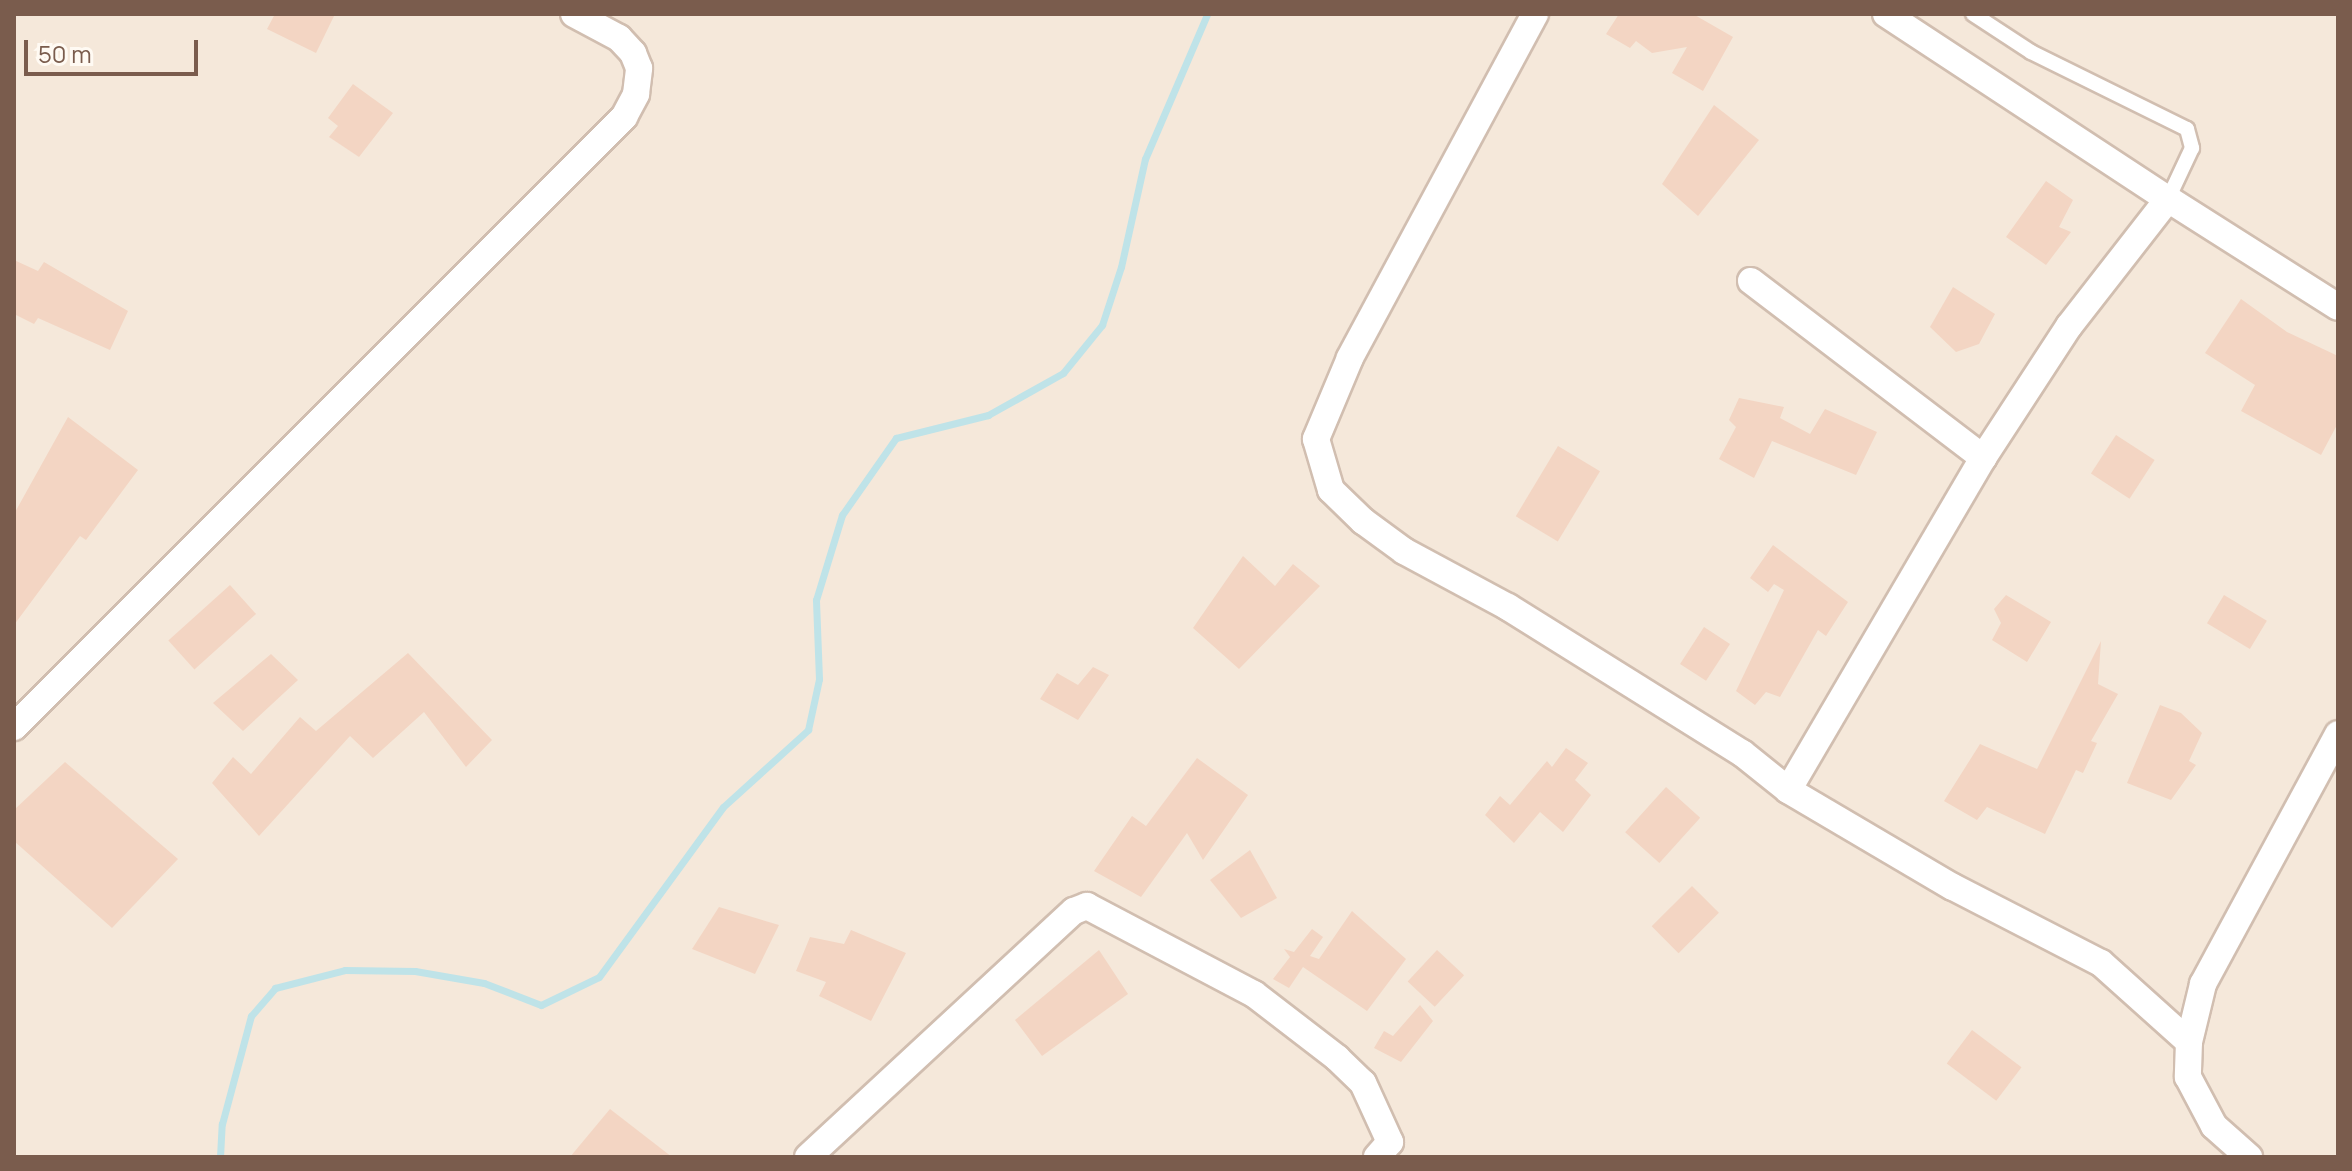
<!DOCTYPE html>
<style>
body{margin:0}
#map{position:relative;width:2352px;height:1171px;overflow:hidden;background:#fdf6ec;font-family:Manrope,sans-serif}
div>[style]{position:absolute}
.residential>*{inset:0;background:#f5e8da;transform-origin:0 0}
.stream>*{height:7px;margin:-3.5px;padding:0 3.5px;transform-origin:3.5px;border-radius:3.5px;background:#bfe3e8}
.building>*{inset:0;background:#f3d5c3;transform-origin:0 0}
.roads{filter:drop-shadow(2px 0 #d1beb0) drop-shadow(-2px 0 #d1beb0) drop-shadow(0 2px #d1beb0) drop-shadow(0 -2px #d1beb0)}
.service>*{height:14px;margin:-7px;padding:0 7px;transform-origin:7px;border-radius:7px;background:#fff}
.minor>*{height:26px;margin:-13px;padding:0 13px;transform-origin:13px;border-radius:13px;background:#fff}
span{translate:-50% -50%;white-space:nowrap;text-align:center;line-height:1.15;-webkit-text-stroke:6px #fffaf3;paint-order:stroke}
.frame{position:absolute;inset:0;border:16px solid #7a5c4d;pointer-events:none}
.scale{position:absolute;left:24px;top:40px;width:174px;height:36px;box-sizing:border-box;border:4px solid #7a5c4d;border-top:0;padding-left:10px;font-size:24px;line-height:28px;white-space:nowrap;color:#7a5c4d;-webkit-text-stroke:6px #fffaf3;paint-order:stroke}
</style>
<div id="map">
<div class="residential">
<i style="left:14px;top:14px;width:2324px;height:1143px"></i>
</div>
<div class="stream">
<i style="left:220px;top:1157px;width:33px;rotate:-87deg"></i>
<i style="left:222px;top:1124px;width:112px;rotate:-75deg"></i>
<i style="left:251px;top:1016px;width:37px;rotate:-49deg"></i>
<i style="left:275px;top:988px;width:72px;rotate:-14.4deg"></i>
<i style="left:345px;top:970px;width:70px;rotate:0.8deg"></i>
<i style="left:415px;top:971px;width:70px;rotate:9.9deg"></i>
<i style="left:484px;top:983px;width:61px;rotate:21.1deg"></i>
<i style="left:541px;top:1005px;width:64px;rotate:-25.8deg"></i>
<i style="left:599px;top:977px;width:210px;rotate:-53.9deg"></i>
<i style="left:723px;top:807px;width:115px;rotate:-42.2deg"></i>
<i style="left:808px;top:730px;width:52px;rotate:-77.8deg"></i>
<i style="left:819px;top:679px;width:79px;rotate:-92.2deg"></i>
<i style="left:816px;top:600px;width:89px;rotate:-73deg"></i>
<i style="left:842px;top:515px;width:94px;rotate:-55deg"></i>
<i style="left:896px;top:438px;width:95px;rotate:-14deg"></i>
<i style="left:988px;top:415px;width:86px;rotate:-29.2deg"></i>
<i style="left:1063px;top:373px;width:62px;rotate:-50.9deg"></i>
<i style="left:1102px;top:325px;width:61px;rotate:-71.9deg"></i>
<i style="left:1121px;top:267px;width:111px;rotate:-77.5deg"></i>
<i style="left:1145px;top:159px;width:158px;rotate:-66.8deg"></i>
</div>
<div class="building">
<i style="clip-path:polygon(275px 14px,335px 14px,316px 53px,267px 29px)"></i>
<i style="clip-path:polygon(1619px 14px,1693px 14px,1733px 37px,1703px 91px,1672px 73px,1687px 47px,1652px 53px,1636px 41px,1630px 48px,1606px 34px)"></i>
<i style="clip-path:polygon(353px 84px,393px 113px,359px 157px,329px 137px,338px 126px,328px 118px)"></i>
<i style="clip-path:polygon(1714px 105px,1759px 140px,1698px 216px,1662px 184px)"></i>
<i style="clip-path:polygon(2046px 181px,2073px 200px,2059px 227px,2071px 232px,2046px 265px,2006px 237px)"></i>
<i style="clip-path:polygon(14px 260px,38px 271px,44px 262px,128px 311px,110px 350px,38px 318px,34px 324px,14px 314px)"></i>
<i style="clip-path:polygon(1953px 287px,1995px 314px,1979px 344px,1956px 352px,1930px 327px)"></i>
<i style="clip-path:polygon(2241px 299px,2287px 332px,2338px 356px,2338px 423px,2321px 455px,2241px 411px,2255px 385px,2205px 353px)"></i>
<i style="clip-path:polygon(1739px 398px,1784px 407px,1780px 418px,1810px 434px,1825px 409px,1877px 432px,1856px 475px,1772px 441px,1754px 478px,1719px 459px,1736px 427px,1729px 420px)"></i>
<i style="clip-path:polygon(68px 417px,138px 470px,86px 540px,80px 536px,14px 625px,14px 514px)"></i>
<i style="left:2116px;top:435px;width:46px;height:46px;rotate:33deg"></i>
<i style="left:1558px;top:446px;width:49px;height:82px;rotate:31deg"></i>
<i style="clip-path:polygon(1773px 545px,1848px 602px,1826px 636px,1818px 630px,1780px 697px,1766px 692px,1755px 705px,1736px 691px,1784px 590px,1774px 584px,1768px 592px,1750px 578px)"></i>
<i style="clip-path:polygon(1243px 556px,1275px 586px,1293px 564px,1320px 586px,1239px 669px,1193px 628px)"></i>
<i style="left:230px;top:585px;width:39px;height:83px;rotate:48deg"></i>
<i style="clip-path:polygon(2006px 595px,2051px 622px,2027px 662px,1992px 640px,2001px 623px,1994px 609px)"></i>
<i style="left:2224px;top:595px;width:50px;height:33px;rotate:31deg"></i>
<i style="left:1704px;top:627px;width:31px;height:44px;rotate:33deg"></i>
<i style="clip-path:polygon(2101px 641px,2098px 684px,2118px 694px,2091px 741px,2097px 743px,2083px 773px,2076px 770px,2045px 834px,1987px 807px,1977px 820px,1944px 801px,1980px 744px,2037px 769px)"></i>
<i style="clip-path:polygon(408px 653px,492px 740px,466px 767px,424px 712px,373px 758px,350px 736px,259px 836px,212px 783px,233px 757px,251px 774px,300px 717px,316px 731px)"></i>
<i style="clip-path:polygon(271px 654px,298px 680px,243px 731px,213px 703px)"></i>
<i style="clip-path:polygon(1093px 667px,1109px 675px,1078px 720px,1040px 699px,1057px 673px,1078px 685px)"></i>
<i style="clip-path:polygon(2160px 705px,2181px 713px,2202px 733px,2189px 761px,2196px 765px,2171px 800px,2127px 783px)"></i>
<i style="clip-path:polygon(1566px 748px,1588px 763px,1575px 780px,1591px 795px,1563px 832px,1540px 812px,1514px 843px,1485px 815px,1500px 796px,1510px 805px,1547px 761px,1552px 767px)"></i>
<i style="clip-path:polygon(1197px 758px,1248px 795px,1203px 860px,1187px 833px,1141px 897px,1094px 871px,1132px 816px,1146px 826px)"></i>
<i style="clip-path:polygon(65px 762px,178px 859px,112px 928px,14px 841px,14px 810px)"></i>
<i style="left:1666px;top:787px;width:46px;height:61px;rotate:42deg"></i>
<i style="clip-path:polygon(1250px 850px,1277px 898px,1241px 918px,1210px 880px)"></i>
<i style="left:1692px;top:886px;width:38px;height:57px;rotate:45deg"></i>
<i style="clip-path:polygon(719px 907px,779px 925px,755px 974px,692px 949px)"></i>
<i style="clip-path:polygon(1352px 911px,1406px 959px,1367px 1011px,1303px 967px,1289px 988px,1273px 979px,1290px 957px,1284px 949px,1294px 952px,1312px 929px,1323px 937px,1310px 956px,1319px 959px)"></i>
<i style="clip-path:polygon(851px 930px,906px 953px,871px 1021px,819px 996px,826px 982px,796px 971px,810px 937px,844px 944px)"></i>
<i style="clip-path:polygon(1099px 950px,1128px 994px,1042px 1056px,1015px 1020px)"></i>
<i style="left:1437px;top:950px;width:37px;height:43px;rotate:43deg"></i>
<i style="clip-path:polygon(1420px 1005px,1433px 1021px,1401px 1062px,1374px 1048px,1384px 1031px,1393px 1036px)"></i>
<i style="left:1972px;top:1030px;width:62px;height:42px;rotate:37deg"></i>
<i style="clip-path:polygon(610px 1109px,672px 1157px,570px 1157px)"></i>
</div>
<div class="roads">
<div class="service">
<i style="left:1973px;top:14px;width:69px;rotate:33.2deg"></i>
<i style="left:2031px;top:52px;width:174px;rotate:26.3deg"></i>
<i style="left:2187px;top:129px;width:20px;rotate:75deg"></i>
<i style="left:2192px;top:148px;width:56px;rotate:115.2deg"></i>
</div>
<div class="minor">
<i style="left:1535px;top:14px;width:391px;rotate:118.3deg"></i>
<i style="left:1350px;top:358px;width:88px;rotate:112.8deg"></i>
<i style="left:1316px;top:439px;width:53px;rotate:73.6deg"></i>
<i style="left:1331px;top:490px;width:45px;rotate:44.1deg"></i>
<i style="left:1363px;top:521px;width:51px;rotate:36.2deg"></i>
<i style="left:1404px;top:551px;width:118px;rotate:28.3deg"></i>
<i style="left:1508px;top:607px;width:276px;rotate:32deg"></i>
<i style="left:1742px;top:753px;width:59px;rotate:38.8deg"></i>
<i style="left:1788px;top:790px;width:191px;rotate:30.5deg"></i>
<i style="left:1953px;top:887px;width:166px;rotate:27.2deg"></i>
<i style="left:2101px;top:963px;width:118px;rotate:41.9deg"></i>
<i style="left:2189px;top:1042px;width:60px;rotate:-76.4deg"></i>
<i style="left:2203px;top:984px;width:284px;rotate:-61.6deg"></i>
<i style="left:1886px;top:14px;width:337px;rotate:33.3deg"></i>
<i style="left:2168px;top:199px;width:161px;rotate:127.9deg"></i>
<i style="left:2069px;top:326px;width:158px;rotate:123.1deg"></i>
<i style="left:2168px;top:199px;width:201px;rotate:32.4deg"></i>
<i style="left:1751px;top:281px;width:292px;rotate:37.3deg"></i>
<i style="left:1983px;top:458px;width:385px;rotate:120.4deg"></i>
<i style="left:14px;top:727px;width:863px;rotate:-45deg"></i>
<i style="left:624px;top:117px;width:26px;rotate:-62deg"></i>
<i style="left:636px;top:94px;width:26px;rotate:-83deg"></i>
<i style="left:639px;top:68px;width:16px;rotate:-112deg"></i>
<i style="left:633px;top:53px;width:21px;rotate:-133deg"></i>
<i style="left:619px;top:38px;width:51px;rotate:-151.9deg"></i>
<i style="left:2189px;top:1042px;width:35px;rotate:92deg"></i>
<i style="left:2188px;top:1077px;width:55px;rotate:62deg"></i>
<i style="left:2214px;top:1126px;width:47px;rotate:41.5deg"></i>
<i style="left:808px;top:1157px;width:362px;rotate:-42.8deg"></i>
<i style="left:1074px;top:911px;width:14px;rotate:-21deg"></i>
<i style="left:1087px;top:906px;width:189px;rotate:27.8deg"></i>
<i style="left:1254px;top:994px;width:105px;rotate:37.6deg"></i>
<i style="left:1337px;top:1058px;width:36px;rotate:44deg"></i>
<i style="left:1363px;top:1083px;width:65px;rotate:65.4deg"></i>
<i style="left:1390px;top:1142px;width:20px;rotate:131deg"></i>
</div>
</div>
<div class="frame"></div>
<div class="scale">50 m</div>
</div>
